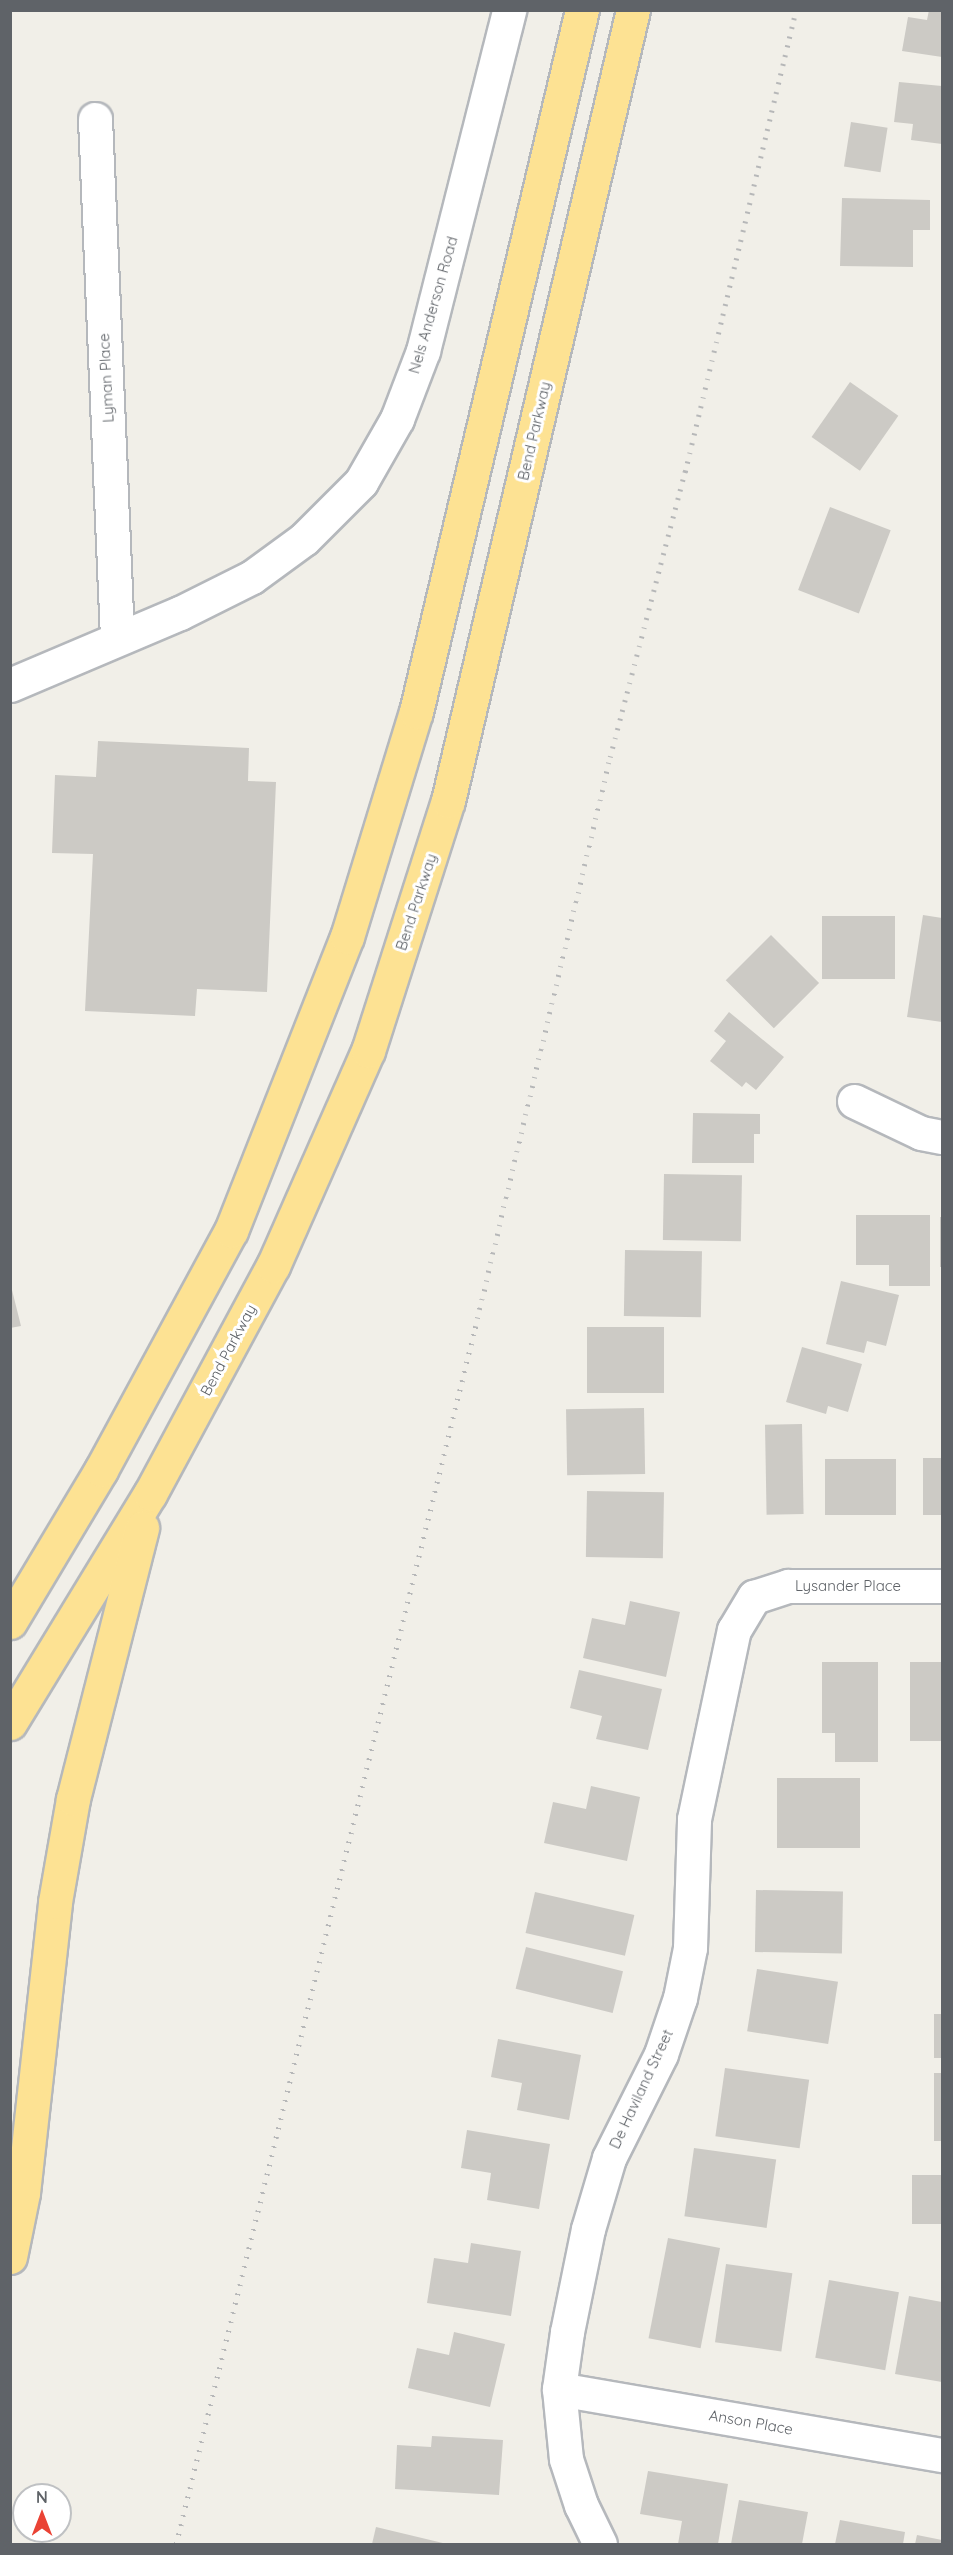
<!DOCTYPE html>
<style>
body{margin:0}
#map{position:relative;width:953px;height:2555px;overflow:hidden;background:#f1efe8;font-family:Quicksand,sans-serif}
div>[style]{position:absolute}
.building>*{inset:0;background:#cccac5;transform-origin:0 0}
.roads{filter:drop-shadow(2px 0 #b5b8bc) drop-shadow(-2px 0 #b5b8bc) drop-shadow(0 2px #b5b8bc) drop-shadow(0 -2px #b5b8bc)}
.minor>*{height:33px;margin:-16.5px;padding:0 16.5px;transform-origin:16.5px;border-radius:16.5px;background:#fff}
.highway>*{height:33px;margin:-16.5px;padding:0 16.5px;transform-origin:16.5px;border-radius:16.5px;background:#fde293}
.rail>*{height:4.5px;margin-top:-2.25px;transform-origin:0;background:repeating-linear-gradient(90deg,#b6b7b8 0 1.5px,transparent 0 9.5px)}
span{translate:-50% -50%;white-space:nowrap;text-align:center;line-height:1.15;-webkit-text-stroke:6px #fff;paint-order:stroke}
.street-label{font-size:15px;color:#5f6368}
.frame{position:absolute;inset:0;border:12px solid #5f6368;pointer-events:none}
.north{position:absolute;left:12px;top:2483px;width:60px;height:60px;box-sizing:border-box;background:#fff;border:2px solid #bfc1c3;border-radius:50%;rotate:0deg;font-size:16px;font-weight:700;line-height:24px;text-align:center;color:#5f6368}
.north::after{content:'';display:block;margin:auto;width:21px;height:27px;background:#ea4335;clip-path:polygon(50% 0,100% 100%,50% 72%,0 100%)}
</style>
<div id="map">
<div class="building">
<i style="clip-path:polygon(929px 10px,942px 10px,942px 57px,902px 51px,908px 17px,927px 20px)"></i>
<i style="clip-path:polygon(899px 82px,942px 86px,942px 144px,911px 140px,913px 124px,894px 122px)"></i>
<i style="left:851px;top:122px;width:37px;height:45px;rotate:9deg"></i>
<i style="clip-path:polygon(842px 198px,930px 200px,930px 230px,913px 230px,913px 267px,840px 266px)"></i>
<i style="left:850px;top:382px;width:59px;height:67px;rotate:35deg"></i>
<i style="left:830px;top:507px;width:65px;height:89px;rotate:21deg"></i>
<i style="clip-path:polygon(98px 741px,249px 748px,248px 781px,276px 782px,267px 992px,197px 989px,195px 1016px,85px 1011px,93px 854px,52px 853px,55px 775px,96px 777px)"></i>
<i style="clip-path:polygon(923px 915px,942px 918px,942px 1022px,907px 1017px)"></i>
<i style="left:822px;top:916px;width:73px;height:63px"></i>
<i style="left:771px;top:935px;width:68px;height:64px;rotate:45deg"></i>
<i style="clip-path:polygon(729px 1012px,784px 1057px,756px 1090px,746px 1082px,742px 1087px,710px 1061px,726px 1041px,714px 1031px)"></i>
<i style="clip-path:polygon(693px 1113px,760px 1114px,760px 1134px,754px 1134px,754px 1163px,692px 1163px)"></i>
<i style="left:664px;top:1174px;width:78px;height:66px;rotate:1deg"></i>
<i style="clip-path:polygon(856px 1215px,930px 1215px,930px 1286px,889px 1286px,889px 1265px,856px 1265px)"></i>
<i style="left:940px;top:1217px;width:2px;height:50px"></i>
<i style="left:625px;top:1250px;width:77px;height:66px;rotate:1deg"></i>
<i style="clip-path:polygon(841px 1281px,899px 1295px,886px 1346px,867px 1341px,864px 1353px,826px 1344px)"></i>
<i style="clip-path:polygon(10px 1282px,21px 1326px,10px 1328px)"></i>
<i style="left:587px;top:1327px;width:77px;height:66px"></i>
<i style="clip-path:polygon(802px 1347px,862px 1364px,848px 1412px,828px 1406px,826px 1414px,786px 1402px)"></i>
<i style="left:644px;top:1408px;width:66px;height:78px;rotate:89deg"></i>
<i style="left:802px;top:1424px;width:90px;height:37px;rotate:89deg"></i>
<i style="left:923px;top:1458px;width:19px;height:57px"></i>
<i style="left:825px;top:1459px;width:71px;height:56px"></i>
<i style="left:587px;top:1491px;width:77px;height:66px;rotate:1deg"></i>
<i style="clip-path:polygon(630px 1601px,680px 1612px,666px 1677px,583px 1658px,592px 1618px,625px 1625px)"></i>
<i style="clip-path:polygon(822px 1662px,878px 1662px,878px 1762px,835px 1762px,835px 1733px,822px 1733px)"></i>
<i style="left:910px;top:1662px;width:32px;height:79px"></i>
<i style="clip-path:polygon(579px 1670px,662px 1689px,648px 1750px,596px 1739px,602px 1716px,570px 1708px)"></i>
<i style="left:777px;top:1778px;width:83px;height:70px"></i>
<i style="clip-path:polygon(591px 1786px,640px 1797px,627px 1861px,544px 1843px,553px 1802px,586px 1809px)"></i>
<i style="left:756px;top:1890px;width:87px;height:62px;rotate:1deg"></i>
<i style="left:535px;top:1892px;width:102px;height:42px;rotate:13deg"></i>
<i style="left:526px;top:1947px;width:100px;height:43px;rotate:14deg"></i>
<i style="left:757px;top:1969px;width:82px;height:63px;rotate:9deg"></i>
<i style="left:934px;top:2014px;width:8px;height:44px"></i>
<i style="clip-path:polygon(498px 2039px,581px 2055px,569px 2120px,517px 2110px,522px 2083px,491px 2077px)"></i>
<i style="left:725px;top:2068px;width:85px;height:69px;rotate:8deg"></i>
<i style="left:934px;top:2073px;width:8px;height:68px"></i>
<i style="clip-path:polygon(467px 2130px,550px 2144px,539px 2209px,487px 2200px,491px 2173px,461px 2168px)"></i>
<i style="left:694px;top:2148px;width:83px;height:69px;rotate:8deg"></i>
<i style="left:912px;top:2175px;width:30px;height:49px"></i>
<i style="left:668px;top:2238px;width:53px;height:102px;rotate:11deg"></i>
<i style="clip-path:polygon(471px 2243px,521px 2251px,511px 2316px,427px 2303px,434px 2258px,468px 2263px)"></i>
<i style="left:726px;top:2264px;width:67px;height:79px;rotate:8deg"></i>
<i style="left:829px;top:2280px;width:71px;height:79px;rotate:10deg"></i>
<i style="clip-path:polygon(909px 2296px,942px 2302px,942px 2382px,895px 2374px)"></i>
<i style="clip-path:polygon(454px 2332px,505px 2344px,490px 2407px,408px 2388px,417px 2348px,449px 2355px)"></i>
<i style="clip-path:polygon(432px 2436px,503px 2440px,499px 2495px,395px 2489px,397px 2445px,431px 2447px)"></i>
<i style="clip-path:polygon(648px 2471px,728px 2484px,718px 2544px,678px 2544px,682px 2521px,640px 2514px)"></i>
<i style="clip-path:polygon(739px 2500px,808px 2512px,802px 2544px,731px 2544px)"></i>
<i style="clip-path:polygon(840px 2520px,905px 2532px,903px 2544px,835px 2544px)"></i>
<i style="clip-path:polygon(376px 2527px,447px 2544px,372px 2544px)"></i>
<i style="clip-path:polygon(917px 2535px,942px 2540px,942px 2544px,915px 2544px)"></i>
</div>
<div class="roads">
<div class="minor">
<i style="left:95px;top:119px;width:518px;rotate:87.57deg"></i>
<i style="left:10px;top:685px;width:185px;rotate:-23deg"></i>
<i style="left:180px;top:613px;width:80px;rotate:-26.6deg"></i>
<i style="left:252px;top:577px;width:64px;rotate:-36.2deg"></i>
<i style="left:304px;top:539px;width:81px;rotate:-45deg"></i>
<i style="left:361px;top:482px;width:73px;rotate:-60.3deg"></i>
<i style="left:397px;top:419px;width:73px;rotate:-69.1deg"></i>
<i style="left:423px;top:351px;width:352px;rotate:-75.8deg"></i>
<i style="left:854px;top:1101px;width:74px;rotate:25.5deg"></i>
<i style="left:921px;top:1133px;width:21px;rotate:11deg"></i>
<i style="left:559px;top:2389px;width:389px;rotate:9.8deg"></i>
<i style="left:600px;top:2544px;width:43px;rotate:-116deg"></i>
<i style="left:581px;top:2505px;width:48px;rotate:-108.1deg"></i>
<i style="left:566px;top:2459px;width:70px;rotate:-95.7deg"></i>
<i style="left:559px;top:2389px;width:58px;rotate:-82deg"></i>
<i style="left:567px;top:2332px;width:105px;rotate:-78.5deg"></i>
<i style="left:588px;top:2229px;width:74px;rotate:-73.5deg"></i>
<i style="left:609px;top:2158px;width:116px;rotate:-63.4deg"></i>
<i style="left:661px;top:2054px;width:59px;rotate:-71.3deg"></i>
<i style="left:680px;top:1998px;width:51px;rotate:-78.7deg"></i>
<i style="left:690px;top:1948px;width:129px;rotate:-88.2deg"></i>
<i style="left:694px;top:1819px;width:193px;rotate:-78.1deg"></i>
<i style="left:734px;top:1630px;width:39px;rotate:-59deg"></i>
<i style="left:754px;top:1597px;width:36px;rotate:-18deg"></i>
<i style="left:788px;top:1586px;width:154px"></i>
</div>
<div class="highway">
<i style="left:10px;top:1622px;width:177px;rotate:-59.1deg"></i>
<i style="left:101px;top:1470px;width:272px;rotate:-61.5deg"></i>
<i style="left:231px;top:1231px;width:316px;rotate:-68.5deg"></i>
<i style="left:347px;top:937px;width:235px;rotate:-73deg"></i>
<i style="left:416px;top:712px;width:721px;rotate:-76.7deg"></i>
<i style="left:10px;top:1723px;width:268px;rotate:-58.6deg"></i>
<i style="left:150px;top:1494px;width:259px;rotate:-61.7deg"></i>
<i style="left:273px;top:1266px;width:235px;rotate:-66.2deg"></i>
<i style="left:368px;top:1051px;width:262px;rotate:-72.3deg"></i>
<i style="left:448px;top:801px;width:812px;rotate:-76.84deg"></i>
<i style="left:10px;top:2257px;width:65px;rotate:-78.5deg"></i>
<i style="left:23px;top:2193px;width:293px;rotate:-83.7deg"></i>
<i style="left:55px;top:1902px;width:105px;rotate:-80.1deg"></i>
<i style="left:73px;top:1799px;width:280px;rotate:-75.7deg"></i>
</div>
</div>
<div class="rail">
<i style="left:176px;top:2544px;width:1252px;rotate:-76.19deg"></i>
<i style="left:475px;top:1328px;width:587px;rotate:-76.7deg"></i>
<i style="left:610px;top:757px;width:295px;rotate:-75.3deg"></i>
<i style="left:685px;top:472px;width:475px;rotate:-76.5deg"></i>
</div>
<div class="street-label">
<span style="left:433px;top:305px;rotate:-74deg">Nels Anderson Road</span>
<span style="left:106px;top:378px;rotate:-93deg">Lyman Place</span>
<span style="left:534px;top:431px;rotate:-77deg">Bend Parkway</span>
<span style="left:416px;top:902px;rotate:-72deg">Bend Parkway</span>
<span style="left:228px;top:1350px;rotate:-62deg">Bend Parkway</span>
<span style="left:848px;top:1586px">Lysander Place</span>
<span style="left:641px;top:2089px;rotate:-65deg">De Haviland Street</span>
<span style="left:751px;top:2422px;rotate:10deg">Anson Place</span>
</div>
<div class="frame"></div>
<div class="north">N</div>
</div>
